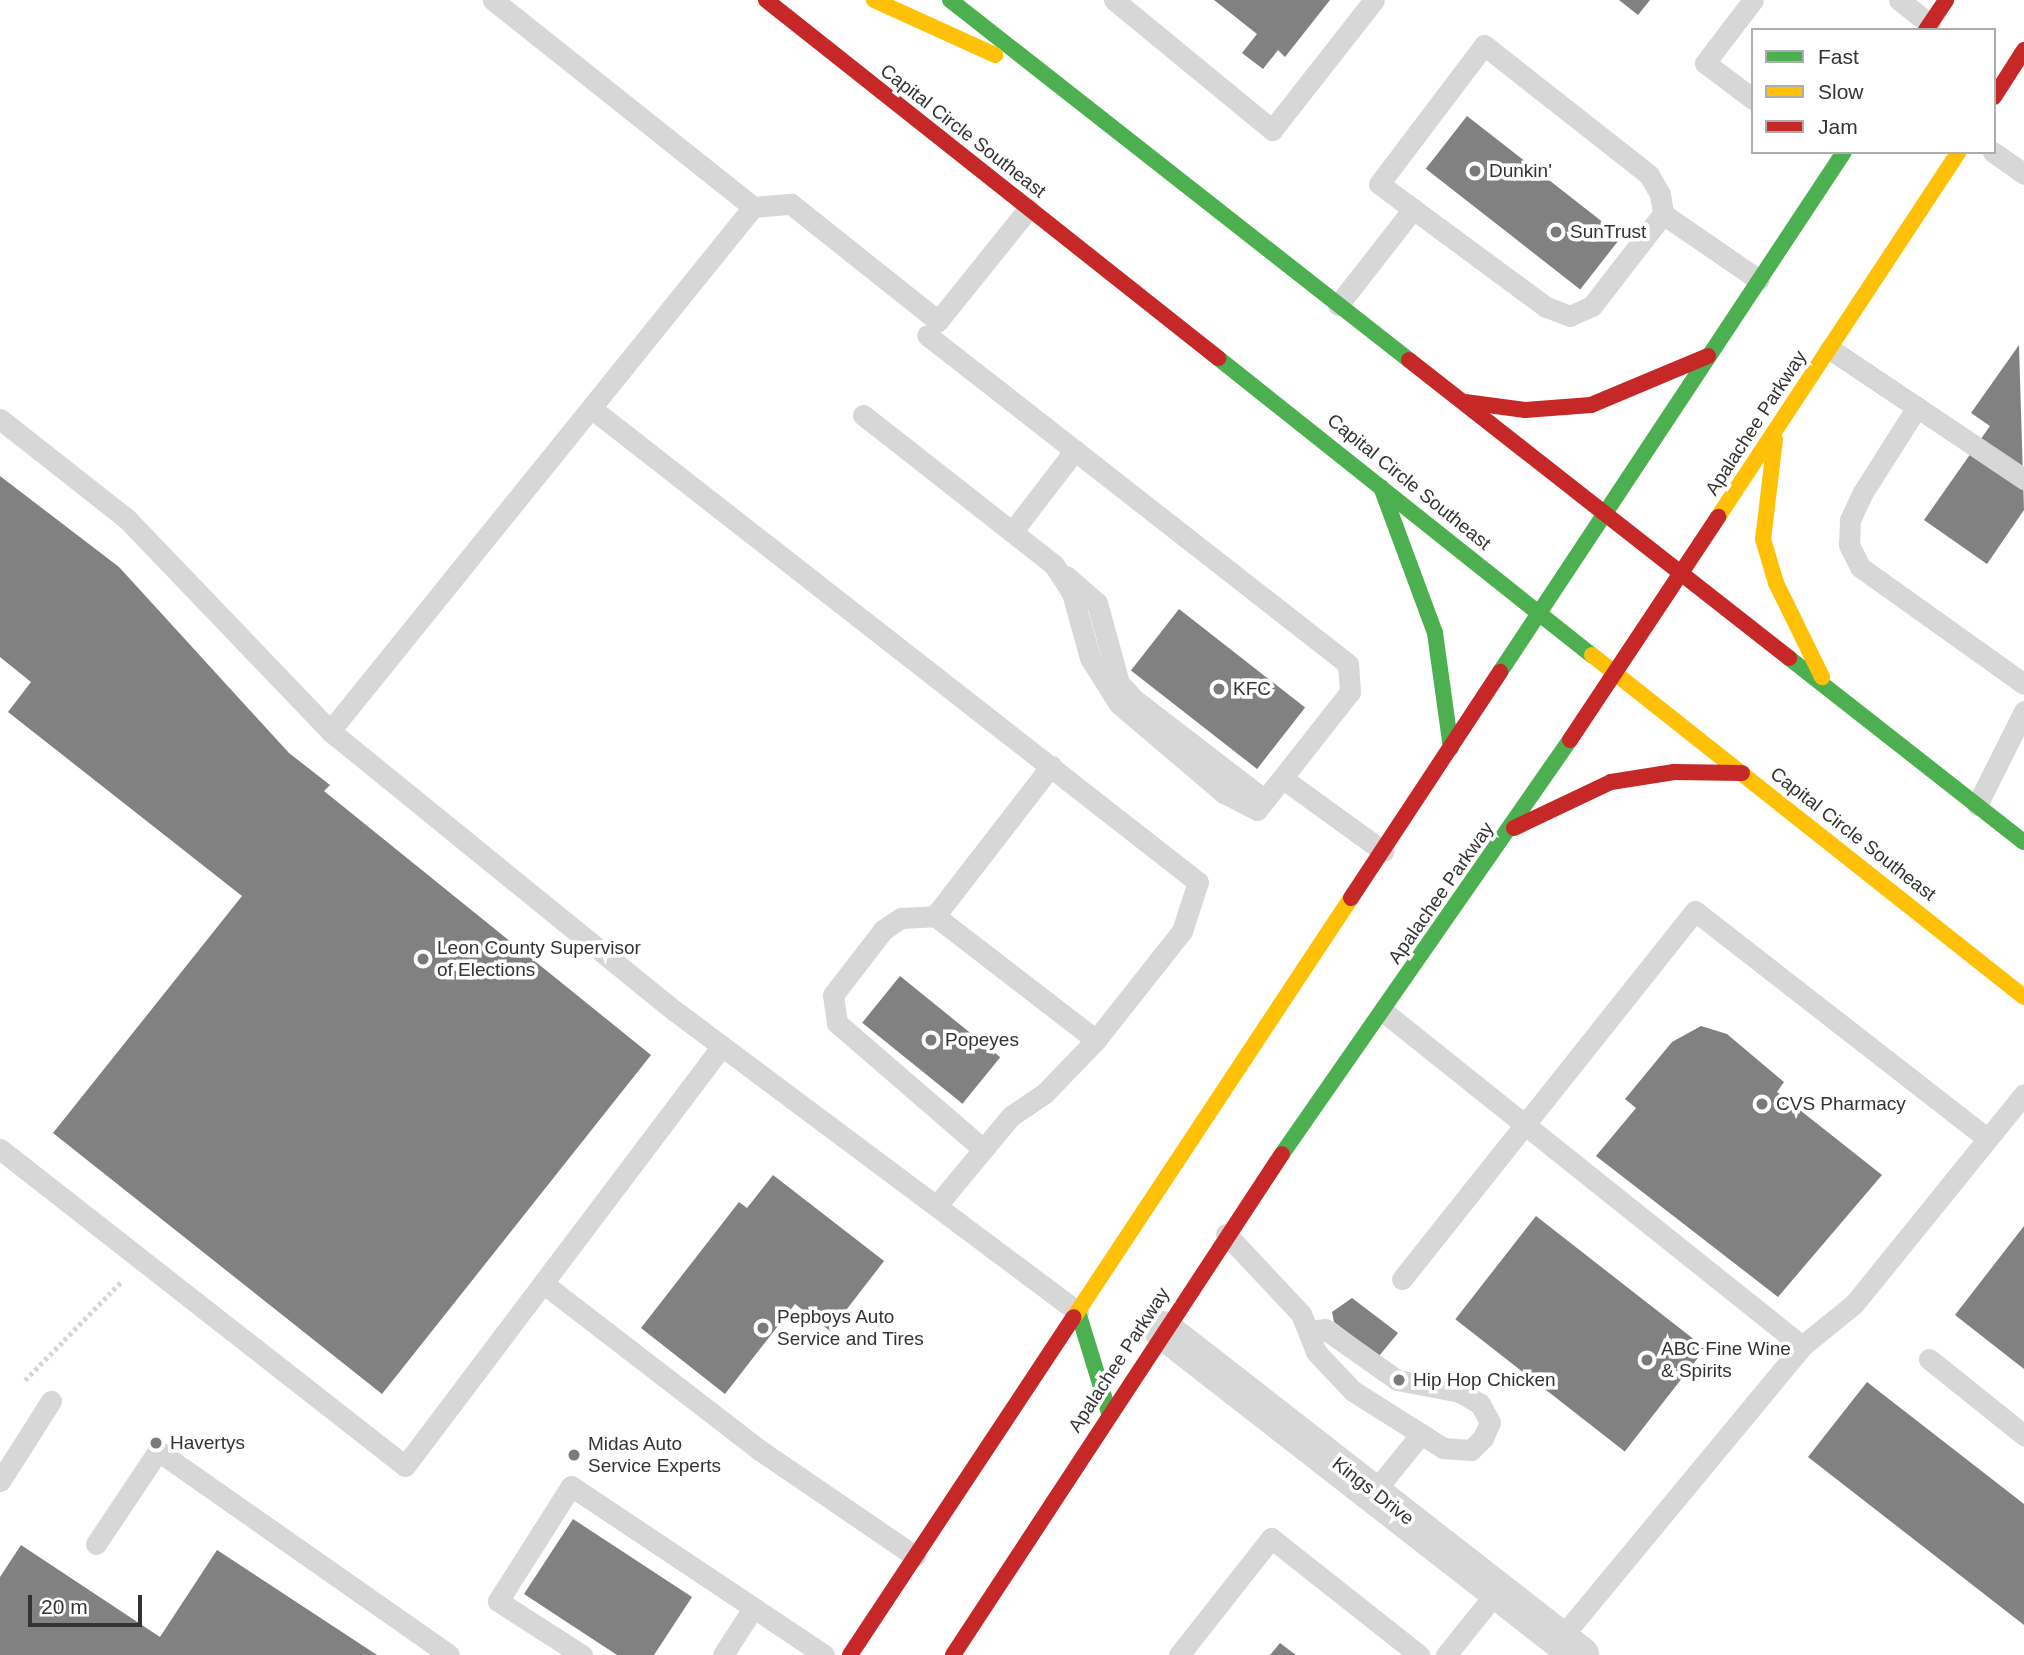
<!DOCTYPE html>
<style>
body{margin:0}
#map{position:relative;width:2024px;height:1655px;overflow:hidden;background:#fff;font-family:Helvetica,sans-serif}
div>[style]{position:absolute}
.building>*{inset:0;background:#818181;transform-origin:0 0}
.path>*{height:4.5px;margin-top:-2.25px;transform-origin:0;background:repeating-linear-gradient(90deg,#d6d6d6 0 3.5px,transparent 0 7px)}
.lane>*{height:21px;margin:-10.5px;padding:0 10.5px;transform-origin:10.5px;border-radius:10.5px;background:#d7d7d7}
.street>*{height:38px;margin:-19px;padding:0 19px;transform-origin:19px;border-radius:19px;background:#d7d7d7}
.fast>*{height:16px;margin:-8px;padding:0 8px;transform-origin:8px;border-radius:8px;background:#4caf50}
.slow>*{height:16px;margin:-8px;padding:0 8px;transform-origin:8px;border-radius:8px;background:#ffc107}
.jam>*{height:16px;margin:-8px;padding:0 8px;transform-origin:8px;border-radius:8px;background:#c62828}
.dots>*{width:19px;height:19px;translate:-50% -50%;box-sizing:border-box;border:4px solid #fff;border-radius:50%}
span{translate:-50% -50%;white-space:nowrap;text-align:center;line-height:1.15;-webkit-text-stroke:7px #fff;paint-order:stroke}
.street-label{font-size:19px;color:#333}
.poi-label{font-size:19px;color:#333}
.left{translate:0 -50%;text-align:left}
.legend{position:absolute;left:1751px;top:28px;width:245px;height:126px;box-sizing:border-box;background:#fff;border:2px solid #adadad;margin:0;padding:9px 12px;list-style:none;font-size:21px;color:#333}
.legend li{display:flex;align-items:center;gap:14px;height:35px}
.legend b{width:35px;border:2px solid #adadad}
.scale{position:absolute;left:28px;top:1595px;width:114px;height:32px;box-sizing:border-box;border:4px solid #333;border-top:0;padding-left:9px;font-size:21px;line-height:24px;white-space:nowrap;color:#333;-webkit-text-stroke:5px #fff;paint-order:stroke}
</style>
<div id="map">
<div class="building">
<i style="clip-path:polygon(1214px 0,1330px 0,1285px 57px,1278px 50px,1263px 69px,1242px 53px,1257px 34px)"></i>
<i style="clip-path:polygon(1619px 0,1650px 0,1638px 15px)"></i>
<i style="left:1467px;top:116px;width:196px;height:67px;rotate:38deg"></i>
<i style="clip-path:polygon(2019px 345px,2024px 510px,1987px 564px,1924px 520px,1990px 426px,1971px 413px)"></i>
<i style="clip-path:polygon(0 476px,119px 567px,289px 753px,330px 785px,324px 791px,651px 1055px,382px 1394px,53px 1133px,242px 896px,8px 712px,31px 682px,0 657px)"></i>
<i style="left:1179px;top:609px;width:160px;height:78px;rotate:38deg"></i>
<i style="left:900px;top:976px;width:129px;height:60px;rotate:39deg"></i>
<i style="clip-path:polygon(1701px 1026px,1727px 1034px,1784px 1082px,1777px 1092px,1882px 1175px,1778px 1297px,1596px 1156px,1636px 1108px,1625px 1099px,1672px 1042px)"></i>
<i style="clip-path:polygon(773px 1175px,884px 1261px,830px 1331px,795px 1304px,725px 1394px,641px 1328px,739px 1202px,747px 1208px)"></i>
<i style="left:1536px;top:1216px;width:215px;height:131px;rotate:38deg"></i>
<i style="clip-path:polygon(2024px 1226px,2024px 1369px,1955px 1315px)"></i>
<i style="clip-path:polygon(1352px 1298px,1398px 1333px,1379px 1356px,1334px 1322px,1332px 1312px)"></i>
<i style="clip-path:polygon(1867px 1382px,2024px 1504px,2024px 1625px,1808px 1457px)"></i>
<i style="clip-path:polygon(573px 1519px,692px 1597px,654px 1655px,617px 1655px,524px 1594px)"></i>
<i style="clip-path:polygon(21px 1545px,160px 1637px,217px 1550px,377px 1655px,0 1655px,0 1577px)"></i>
<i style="clip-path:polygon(1280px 1643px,1296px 1655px,1270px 1655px)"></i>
</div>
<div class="path">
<i style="left:25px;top:1380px;width:139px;rotate:-45.6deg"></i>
</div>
<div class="lane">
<i style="left:493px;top:0;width:332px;rotate:38.5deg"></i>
<i style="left:753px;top:207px;width:38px;rotate:-5deg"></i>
<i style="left:791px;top:204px;width:188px;rotate:38.5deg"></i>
<i style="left:938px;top:321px;width:144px;rotate:-51.2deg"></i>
<i style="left:1114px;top:0;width:205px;rotate:39.4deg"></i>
<i style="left:1272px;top:130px;width:165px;rotate:-51.9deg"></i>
<i style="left:1899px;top:0;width:39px;rotate:38deg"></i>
<i style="left:1484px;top:45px;width:210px;rotate:38.2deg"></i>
<i style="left:1649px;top:175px;width:22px;rotate:60deg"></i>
<i style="left:1660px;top:194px;width:20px;rotate:81deg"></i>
<i style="left:1663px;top:214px;width:116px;rotate:127.7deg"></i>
<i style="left:1592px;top:306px;width:24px;rotate:156deg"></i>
<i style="left:1570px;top:316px;width:26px;rotate:-159deg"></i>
<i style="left:1546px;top:307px;width:207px;rotate:-143.6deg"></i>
<i style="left:1379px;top:184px;width:174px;rotate:-52.9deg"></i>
<i style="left:1753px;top:99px;width:60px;rotate:-143.1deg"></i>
<i style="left:1705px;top:63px;width:79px;rotate:-52.7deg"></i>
<i style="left:1993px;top:152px;width:38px;rotate:35deg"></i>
<i style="left:1663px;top:214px;width:116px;rotate:34.5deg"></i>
<i style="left:1338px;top:305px;width:122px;rotate:-52deg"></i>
<i style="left:1830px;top:349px;width:234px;rotate:33.8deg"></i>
<i style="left:1917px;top:407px;width:101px;rotate:122.4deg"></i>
<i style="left:1863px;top:492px;width:31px;rotate:115deg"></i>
<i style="left:1850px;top:520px;width:25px;rotate:92deg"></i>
<i style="left:1849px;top:545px;width:25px;rotate:63deg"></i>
<i style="left:1860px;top:567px;width:201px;rotate:35.5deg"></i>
<i style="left:591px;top:408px;width:770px;rotate:37.99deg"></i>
<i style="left:1198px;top:882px;width:52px;rotate:108.1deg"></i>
<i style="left:1182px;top:931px;width:139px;rotate:128.3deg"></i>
<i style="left:1096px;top:1040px;width:74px;rotate:133.9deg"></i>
<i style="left:1045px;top:1093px;width:41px;rotate:145.9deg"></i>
<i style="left:1011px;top:1116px;width:116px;rotate:129.7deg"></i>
<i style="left:863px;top:415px;width:243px;rotate:38.1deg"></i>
<i style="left:1054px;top:565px;width:33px;rotate:57deg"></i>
<i style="left:1072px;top:593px;width:67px;rotate:74.5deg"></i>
<i style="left:1090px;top:658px;width:54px;rotate:57.8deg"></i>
<i style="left:1119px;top:704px;width:138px;rotate:40.3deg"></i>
<i style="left:1224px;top:793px;width:37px;rotate:27deg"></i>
<i style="left:1257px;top:810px;width:150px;rotate:-51.8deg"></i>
<i style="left:1350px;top:692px;width:28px;rotate:-94deg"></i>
<i style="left:1348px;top:664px;width:534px;rotate:-141.99deg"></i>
<i style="left:0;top:419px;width:162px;rotate:38.2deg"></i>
<i style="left:127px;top:519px;width:294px;rotate:46.2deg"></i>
<i style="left:330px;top:731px;width:444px;rotate:39.1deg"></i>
<i style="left:675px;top:1011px;width:503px;rotate:36.76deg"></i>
<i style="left:1012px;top:532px;width:103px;rotate:-52.5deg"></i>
<i style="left:1066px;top:576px;width:41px;rotate:41.1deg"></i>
<i style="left:1097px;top:603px;width:83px;rotate:74.6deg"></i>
<i style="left:1119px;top:683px;width:23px;rotate:47deg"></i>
<i style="left:1135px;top:700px;width:164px;rotate:37.6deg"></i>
<i style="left:330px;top:731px;width:673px;rotate:-51.09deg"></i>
<i style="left:1282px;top:778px;width:125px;rotate:35.9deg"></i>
<i style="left:1977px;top:805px;width:105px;rotate:-63.4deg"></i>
<i style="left:935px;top:916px;width:190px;rotate:-52.3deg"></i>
<i style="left:1384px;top:1012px;width:535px;rotate:38.63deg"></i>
<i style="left:0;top:1149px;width:514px;rotate:38.05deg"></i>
<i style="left:405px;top:1466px;width:526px;rotate:-52.96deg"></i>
<i style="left:983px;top:1149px;width:193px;rotate:-139.2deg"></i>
<i style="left:837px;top:1023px;width:28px;rotate:-98deg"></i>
<i style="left:833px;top:995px;width:82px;rotate:-52.4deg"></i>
<i style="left:883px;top:930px;width:22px;rotate:-34deg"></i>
<i style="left:901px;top:918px;width:34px;rotate:-3deg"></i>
<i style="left:935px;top:916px;width:203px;rotate:37.6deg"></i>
<i style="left:1226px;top:1234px;width:110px;rotate:46.8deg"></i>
<i style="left:1301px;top:1314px;width:18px;rotate:68deg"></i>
<i style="left:1308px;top:1331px;width:22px;rotate:69deg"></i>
<i style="left:1316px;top:1352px;width:54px;rotate:46.5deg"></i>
<i style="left:1353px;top:1391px;width:107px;rotate:32.3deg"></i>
<i style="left:1443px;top:1448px;width:28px;rotate:4deg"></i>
<i style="left:1471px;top:1450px;width:17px;rotate:-45deg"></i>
<i style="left:1483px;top:1438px;width:17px;rotate:-66deg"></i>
<i style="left:1490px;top:1422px;width:21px;rotate:-119deg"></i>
<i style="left:1480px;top:1404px;width:23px;rotate:-149deg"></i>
<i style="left:1460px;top:1392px;width:64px;rotate:-169.2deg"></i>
<i style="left:1397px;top:1380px;width:88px;rotate:-144.7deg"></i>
<i style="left:1325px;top:1329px;width:17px;rotate:173deg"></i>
<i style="left:1402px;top:1279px;width:470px;rotate:-51.5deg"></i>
<i style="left:1695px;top:911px;width:370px;rotate:37.9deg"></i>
<i style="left:544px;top:1284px;width:270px;rotate:37.6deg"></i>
<i style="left:758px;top:1449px;width:190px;rotate:34.3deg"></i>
<i style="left:1929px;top:1359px;width:122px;rotate:38.7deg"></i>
<i style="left:0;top:1481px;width:95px;rotate:-57.5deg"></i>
<i style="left:1374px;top:1492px;width:75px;rotate:-51deg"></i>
<i style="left:96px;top:1544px;width:112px;rotate:-56.3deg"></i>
<i style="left:158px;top:1451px;width:355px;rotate:35deg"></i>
<i style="left:1560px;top:1639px;width:380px;rotate:-50.4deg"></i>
<i style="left:1802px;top:1346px;width:67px;rotate:-38.9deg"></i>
<i style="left:1854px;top:1304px;width:270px;rotate:-51deg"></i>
<i style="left:582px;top:1655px;width:100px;rotate:-147.3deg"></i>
<i style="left:498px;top:1601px;width:136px;rotate:-57.6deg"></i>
<i style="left:571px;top:1486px;width:304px;rotate:33.7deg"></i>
<i style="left:723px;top:1655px;width:56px;rotate:-57.4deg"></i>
<i style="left:1179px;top:1655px;width:149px;rotate:-51.8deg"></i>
<i style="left:1271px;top:1538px;width:189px;rotate:38.3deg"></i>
<i style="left:1446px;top:1655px;width:83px;rotate:-51.3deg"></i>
</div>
<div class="street">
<i style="left:1163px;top:1330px;width:529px;rotate:37.93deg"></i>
</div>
<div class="fast">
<i style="left:950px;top:0;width:583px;rotate:38.11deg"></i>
<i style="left:1218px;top:358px;width:478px;rotate:38.5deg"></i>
<i style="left:1381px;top:487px;width:156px;rotate:69.7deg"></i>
<i style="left:1435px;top:633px;width:116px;rotate:82.1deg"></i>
<i style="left:1789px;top:658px;width:298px;rotate:38.1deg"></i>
<i style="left:1500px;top:672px;width:623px;rotate:-56.51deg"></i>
<i style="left:1282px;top:1154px;width:504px;rotate:-55.18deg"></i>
<i style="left:1078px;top:1312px;width:106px;rotate:72.9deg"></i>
</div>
<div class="slow">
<i style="left:874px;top:0;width:133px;rotate:24.4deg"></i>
<i style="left:1775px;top:439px;width:101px;rotate:96.8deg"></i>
<i style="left:1763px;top:539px;width:46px;rotate:73.5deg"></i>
<i style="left:1776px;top:583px;width:105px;rotate:63.9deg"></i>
<i style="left:1718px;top:517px;width:437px;rotate:-56.6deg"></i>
<i style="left:1592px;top:655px;width:551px;rotate:38.37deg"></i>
<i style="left:1074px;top:1317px;width:502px;rotate:-56.53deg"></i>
</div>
<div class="jam">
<i style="left:766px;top:0;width:577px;rotate:38.38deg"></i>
<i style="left:1926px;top:30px;width:36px;rotate:-56deg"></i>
<i style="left:1994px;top:97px;width:56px;rotate:-57.4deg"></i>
<i style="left:1409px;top:360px;width:483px;rotate:38.1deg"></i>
<i style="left:1465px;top:402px;width:61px;rotate:7.6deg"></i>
<i style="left:1525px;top:410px;width:66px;rotate:-4.3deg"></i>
<i style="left:1591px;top:405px;width:127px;rotate:-22.7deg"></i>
<i style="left:1570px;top:740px;width:268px;rotate:-56.4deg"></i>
<i style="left:1514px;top:828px;width:107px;rotate:-25.4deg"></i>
<i style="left:1611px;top:782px;width:64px;rotate:-9deg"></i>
<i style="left:1674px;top:772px;width:68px;rotate:0.8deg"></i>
<i style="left:1351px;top:898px;width:271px;rotate:-56.6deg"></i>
<i style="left:850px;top:1655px;width:405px;rotate:-56.5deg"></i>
<i style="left:953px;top:1655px;width:599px;rotate:-56.71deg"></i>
</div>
<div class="dots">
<i style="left:1475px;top:171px;background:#7a7a7a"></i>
<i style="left:1556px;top:232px;background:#7a7a7a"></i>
<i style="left:1219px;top:689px;background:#7a7a7a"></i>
<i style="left:423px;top:959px;background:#7a7a7a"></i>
<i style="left:931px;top:1040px;background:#7a7a7a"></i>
<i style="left:1762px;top:1104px;background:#7a7a7a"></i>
<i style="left:763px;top:1328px;background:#7a7a7a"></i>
<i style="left:1647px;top:1360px;background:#7a7a7a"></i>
<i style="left:1399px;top:1380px;background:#7a7a7a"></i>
<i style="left:156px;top:1443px;background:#7a7a7a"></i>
<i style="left:574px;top:1455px;background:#7a7a7a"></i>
</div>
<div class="street-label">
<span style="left:963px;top:131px;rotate:38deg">Capital Circle Southeast</span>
<span style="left:1756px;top:423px;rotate:-57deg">Apalachee Parkway</span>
<span style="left:1409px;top:482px;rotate:39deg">Capital Circle Southeast</span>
<span style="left:1853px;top:834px;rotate:38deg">Capital Circle Southeast</span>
<span style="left:1441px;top:893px;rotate:-55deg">Apalachee Parkway</span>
<span style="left:1119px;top:1360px;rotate:-57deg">Apalachee Parkway</span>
<span style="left:1373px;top:1491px;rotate:38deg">Kings Drive</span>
</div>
<div class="poi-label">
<span class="left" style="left:1489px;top:171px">Dunkin'</span>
<span class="left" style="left:1570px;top:232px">SunTrust</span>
<span class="left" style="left:1233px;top:689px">KFC</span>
<span class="left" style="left:437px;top:959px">Leon County Supervisor<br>of Elections</span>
<span class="left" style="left:945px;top:1040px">Popeyes</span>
<span class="left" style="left:1776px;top:1104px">CVS Pharmacy</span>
<span class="left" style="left:777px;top:1328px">Pepboys Auto<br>Service and Tires</span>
<span class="left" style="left:1661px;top:1360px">ABC Fine Wine<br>&amp; Spirits</span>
<span class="left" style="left:1413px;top:1380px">Hip Hop Chicken</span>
<span class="left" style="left:170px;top:1443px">Havertys</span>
<span class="left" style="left:588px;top:1455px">Midas Auto<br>Service Experts</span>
</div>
<ul class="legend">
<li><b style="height:9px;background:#4caf50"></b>Fast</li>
<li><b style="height:9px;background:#ffc107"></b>Slow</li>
<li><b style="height:9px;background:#c62828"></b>Jam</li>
</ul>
<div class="scale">20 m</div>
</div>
